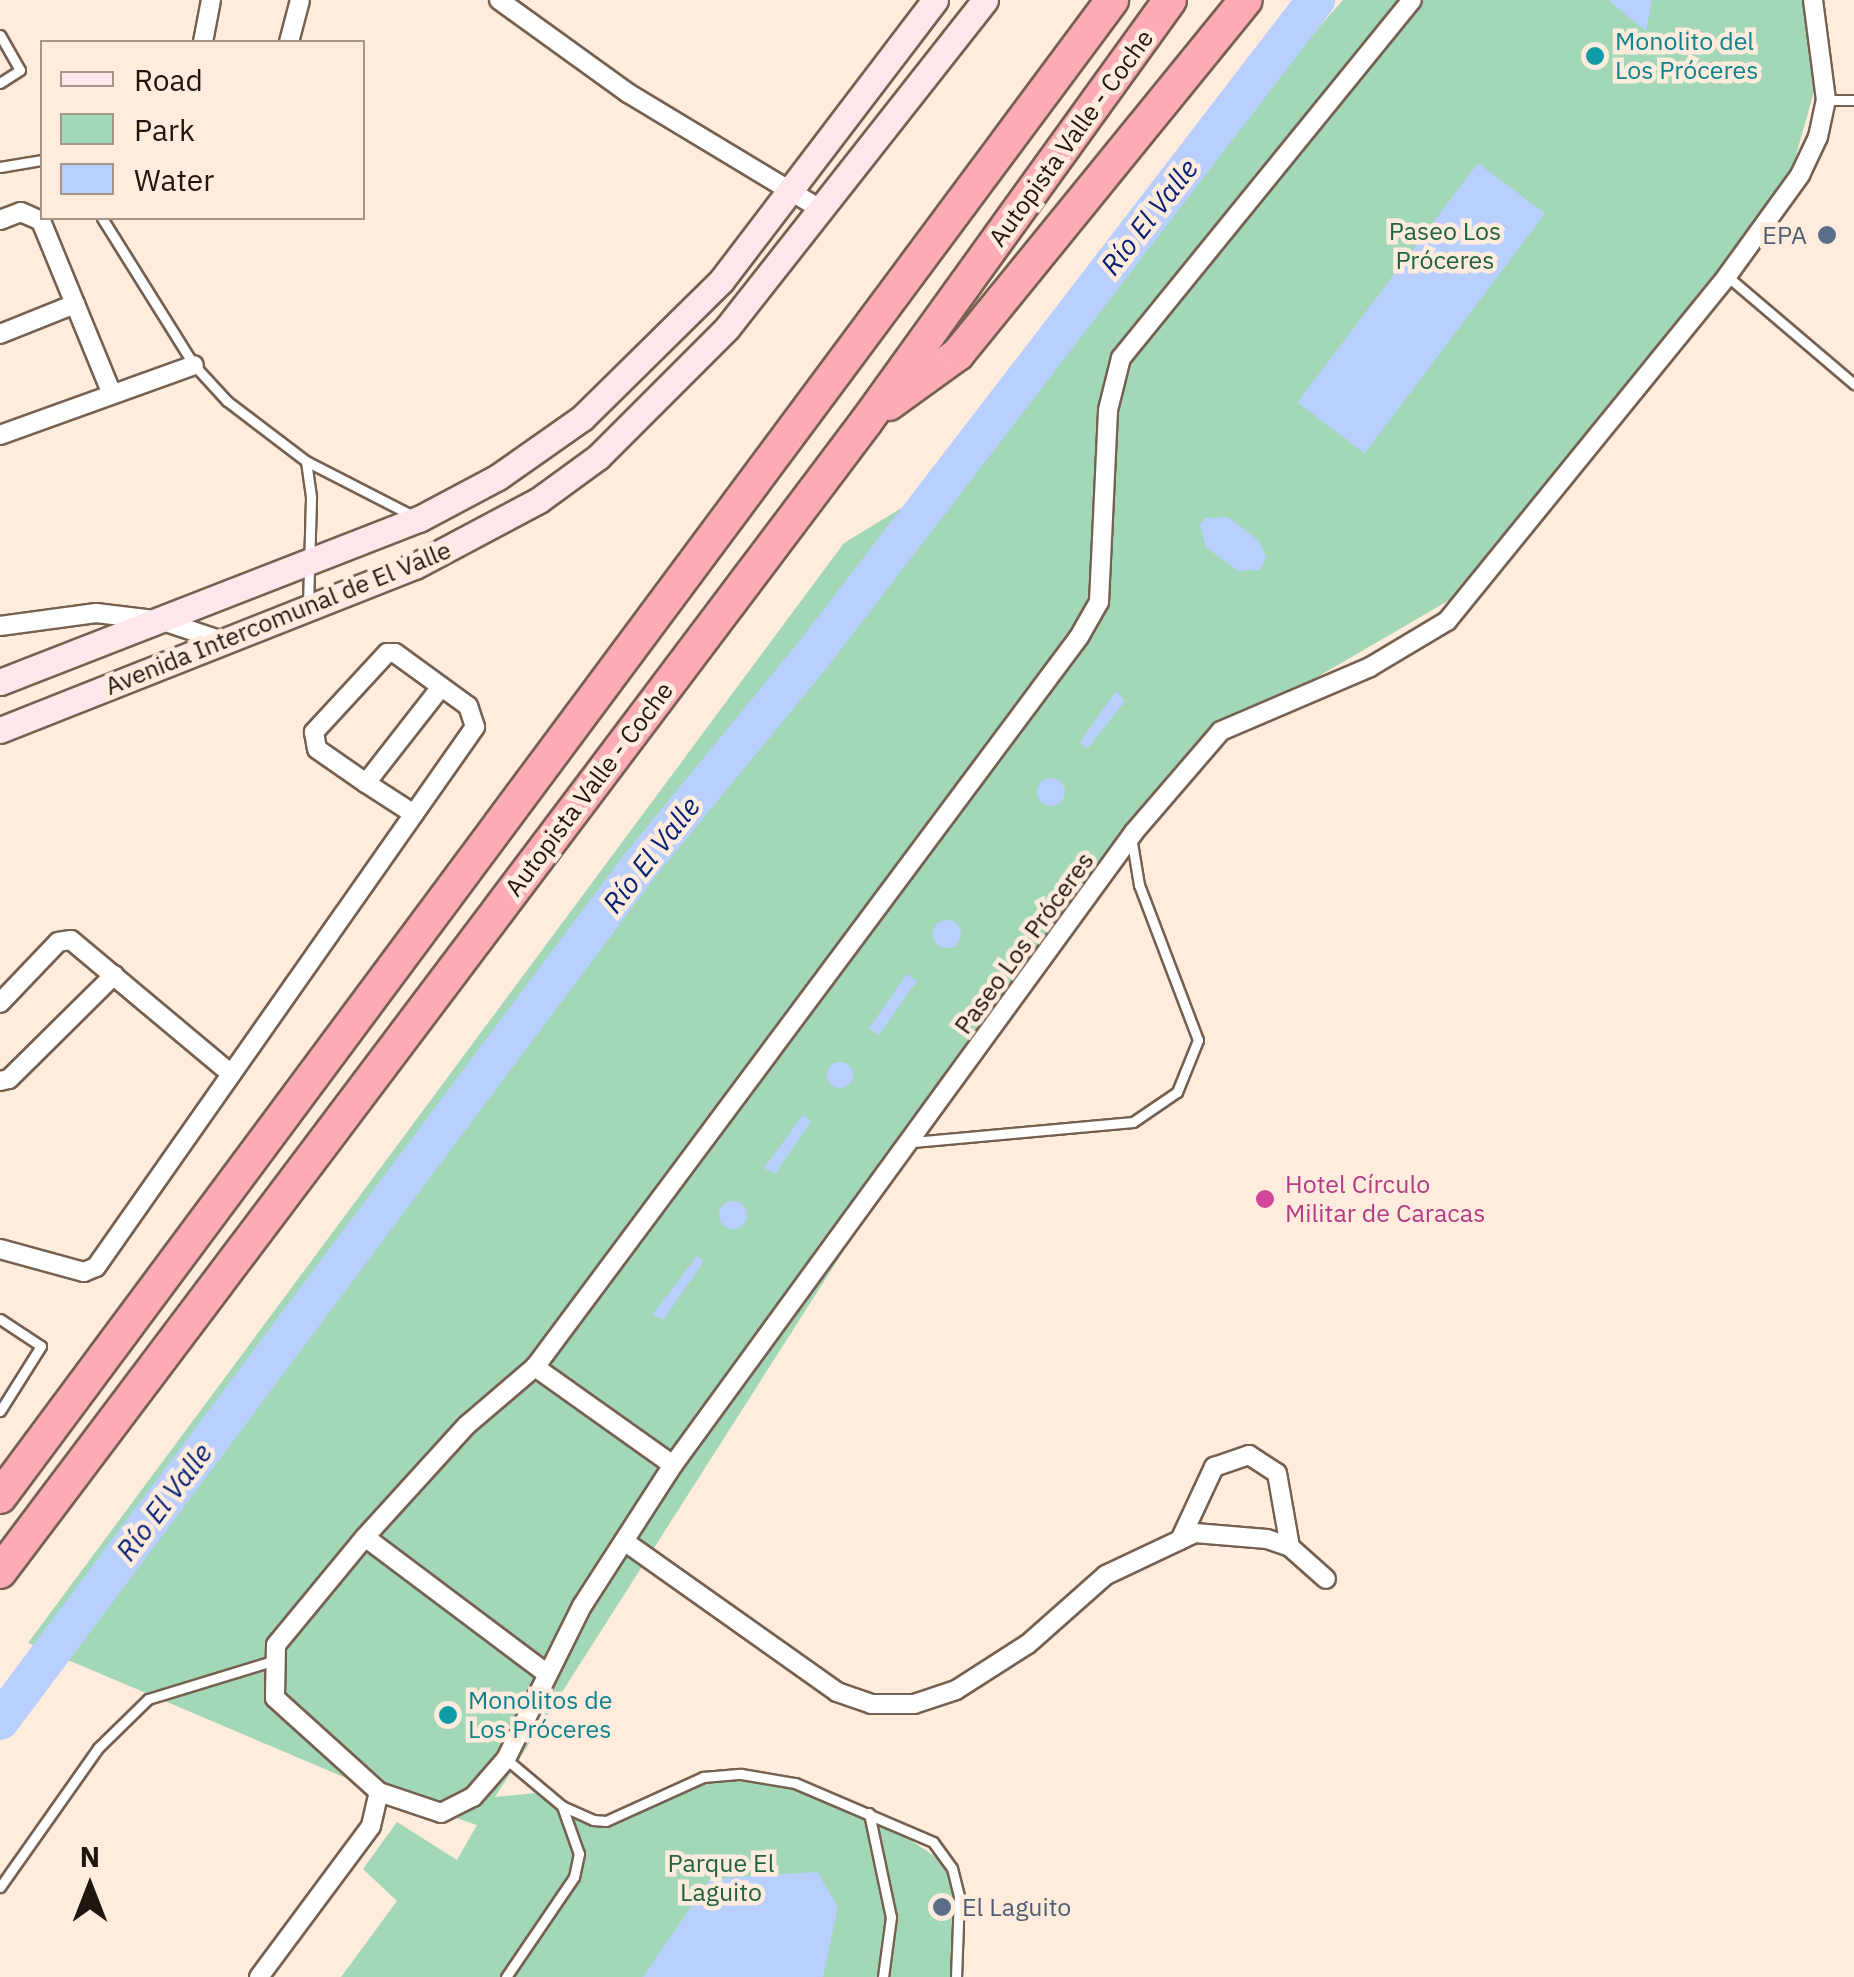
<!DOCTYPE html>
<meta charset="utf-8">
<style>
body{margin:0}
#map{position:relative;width:1854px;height:1977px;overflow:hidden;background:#ffecdc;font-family:"IBM Plex Sans",sans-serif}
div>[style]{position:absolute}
.green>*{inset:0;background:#a2d8b8}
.water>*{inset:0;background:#b8cfff;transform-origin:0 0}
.round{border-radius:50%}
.river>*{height:38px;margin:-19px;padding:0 19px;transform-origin:19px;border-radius:19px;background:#b8cfff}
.roads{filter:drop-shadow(2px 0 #766151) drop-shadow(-2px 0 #766151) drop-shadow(0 2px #766151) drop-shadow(0 -2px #766151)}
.lane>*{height:9px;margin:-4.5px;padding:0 4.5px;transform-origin:4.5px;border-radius:4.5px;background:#fff}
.street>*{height:18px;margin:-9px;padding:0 9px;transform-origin:9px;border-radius:9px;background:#fff}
.secondary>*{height:25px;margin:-12.5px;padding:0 12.5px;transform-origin:12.5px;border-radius:12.5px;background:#ffe6ea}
.highway>*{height:32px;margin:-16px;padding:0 16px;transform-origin:16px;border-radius:16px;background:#feabb8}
.dots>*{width:28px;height:28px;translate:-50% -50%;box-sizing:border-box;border:5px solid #ffecdc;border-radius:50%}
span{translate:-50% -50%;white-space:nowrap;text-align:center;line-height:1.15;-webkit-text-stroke:9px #ffecdc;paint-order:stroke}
.culture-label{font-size:25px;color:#0d838f}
.left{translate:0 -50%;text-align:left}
.street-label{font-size:25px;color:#1f1610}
.park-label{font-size:25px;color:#1f6442}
.service-label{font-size:25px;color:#4e5e75}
.right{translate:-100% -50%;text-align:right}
.hotel-label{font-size:25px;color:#b23c85}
.water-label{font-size:28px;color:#062277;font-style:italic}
.legend{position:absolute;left:40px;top:40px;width:325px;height:180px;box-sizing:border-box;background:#ffecdc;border:2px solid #a5968a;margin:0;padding:12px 18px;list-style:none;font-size:30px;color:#1f1610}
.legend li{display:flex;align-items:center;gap:20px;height:50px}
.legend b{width:50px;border:2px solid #a5968a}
.north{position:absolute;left:40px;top:1837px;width:100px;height:100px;-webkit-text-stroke:8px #ffecdc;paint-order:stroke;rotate:0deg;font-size:28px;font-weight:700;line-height:40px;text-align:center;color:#1f1610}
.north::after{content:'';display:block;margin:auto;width:35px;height:45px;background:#1f1610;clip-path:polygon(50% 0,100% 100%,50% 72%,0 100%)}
</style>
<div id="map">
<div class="green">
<i style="clip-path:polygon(1343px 0,1822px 0,1828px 43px,1778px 218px,1477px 584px,1238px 723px,1131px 836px,913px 1142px,495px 1797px,536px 1793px,594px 1820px,630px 1812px,703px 1777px,795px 1783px,869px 1812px,952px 1868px,962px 1934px,952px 1977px,341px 1977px,397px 1901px,363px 1869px,397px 1822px,457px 1860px,477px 1825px,379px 1792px,28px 1643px,844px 543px,974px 464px,1250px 105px)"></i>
</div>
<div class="water">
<i style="clip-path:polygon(1652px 0,1646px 31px,1609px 1px,1610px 0)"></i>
<i style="left:1478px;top:163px;width:84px;height:300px;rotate:37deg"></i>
<i style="clip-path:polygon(1228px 517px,1259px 541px,1266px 557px,1260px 570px,1238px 571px,1206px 547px,1200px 525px,1205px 518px)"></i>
<i style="clip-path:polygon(1116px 691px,1125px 701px,1087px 749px,1080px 742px)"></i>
<i class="round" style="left:1037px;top:778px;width:28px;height:28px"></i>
<i class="round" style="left:933px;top:920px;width:28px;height:28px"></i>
<i style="left:907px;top:974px;width:12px;height:66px;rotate:35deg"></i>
<i class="round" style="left:827px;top:1062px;width:26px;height:26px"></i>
<i style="clip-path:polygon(803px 1115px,811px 1121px,775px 1174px,764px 1168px)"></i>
<i class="round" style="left:719px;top:1201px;width:28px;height:28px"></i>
<i style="clip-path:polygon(697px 1256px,704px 1261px,663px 1320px,653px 1314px)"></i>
<i style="clip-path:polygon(817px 1872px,838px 1907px,823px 1977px,643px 1977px,710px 1879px)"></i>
</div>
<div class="river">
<i style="left:0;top:1721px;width:1070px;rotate:-53.21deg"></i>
<i style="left:641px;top:864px;width:268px;rotate:-50.6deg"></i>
<i style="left:811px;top:657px;width:829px;rotate:-52.45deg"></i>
</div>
<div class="roads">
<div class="lane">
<i style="left:0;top:35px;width:40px;rotate:60.3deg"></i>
<i style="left:20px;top:70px;width:24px;rotate:147deg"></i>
<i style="left:1826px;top:100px;width:28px"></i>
<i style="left:0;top:167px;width:43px;rotate:-9.5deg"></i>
<i style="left:102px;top:218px;width:173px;rotate:58deg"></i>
<i style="left:194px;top:365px;width:49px;rotate:47.5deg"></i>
<i style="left:227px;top:401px;width:99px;rotate:37.2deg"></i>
<i style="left:306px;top:461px;width:120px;rotate:27.2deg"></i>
<i style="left:1727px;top:276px;width:167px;rotate:40.4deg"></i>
<i style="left:306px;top:461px;width:37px;rotate:82deg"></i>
<i style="left:311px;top:498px;width:105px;rotate:91.6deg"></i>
<i style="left:913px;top:1142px;width:221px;rotate:-5.2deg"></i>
<i style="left:1133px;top:1122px;width:53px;rotate:-34.3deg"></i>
<i style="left:1177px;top:1092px;width:56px;rotate:-68deg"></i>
<i style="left:1198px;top:1040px;width:166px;rotate:-110.8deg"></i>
<i style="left:1139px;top:885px;width:50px;rotate:-99.3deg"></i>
<i style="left:0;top:1319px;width:49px;rotate:33.4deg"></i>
<i style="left:41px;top:1346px;width:77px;rotate:122.2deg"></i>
<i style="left:506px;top:1759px;width:73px;rotate:40deg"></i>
<i style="left:562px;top:1806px;width:34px;rotate:24deg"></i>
<i style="left:593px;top:1820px;width:13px;rotate:4deg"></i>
<i style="left:606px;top:1821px;width:107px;rotate:-24.4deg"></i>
<i style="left:703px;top:1777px;width:38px;rotate:-5deg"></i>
<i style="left:741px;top:1774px;width:55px;rotate:9.5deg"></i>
<i style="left:795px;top:1783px;width:150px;rotate:23.1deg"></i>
<i style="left:933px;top:1842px;width:32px;rotate:54deg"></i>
<i style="left:952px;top:1868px;width:29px;rotate:76deg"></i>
<i style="left:959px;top:1896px;width:81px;rotate:92.1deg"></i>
<i style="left:869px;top:1813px;width:106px;rotate:78.1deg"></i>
<i style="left:891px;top:1917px;width:61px;rotate:97.6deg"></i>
<i style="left:0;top:1887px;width:170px;rotate:-54.8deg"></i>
<i style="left:98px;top:1748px;width:70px;rotate:-44.4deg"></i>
<i style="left:148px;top:1699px;width:130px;rotate:-17deg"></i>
<i style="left:506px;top:1977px;width:121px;rotate:-55.8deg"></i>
<i style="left:574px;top:1877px;width:24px;rotate:-78deg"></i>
<i style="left:579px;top:1854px;width:51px;rotate:-109.5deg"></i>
</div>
<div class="street">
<i style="left:499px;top:0;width:159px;rotate:35.8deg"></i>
<i style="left:628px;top:93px;width:223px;rotate:31.1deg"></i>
<i style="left:203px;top:42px;width:43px;rotate:-79.2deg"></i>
<i style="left:289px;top:42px;width:43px;rotate:-75.3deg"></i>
<i style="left:0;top:220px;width:22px;rotate:-21deg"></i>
<i style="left:21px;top:212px;width:22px;rotate:24deg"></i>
<i style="left:41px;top:221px;width:187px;rotate:67.7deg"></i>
<i style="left:0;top:334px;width:81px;rotate:-21.8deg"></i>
<i style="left:0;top:435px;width:206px;rotate:-19.8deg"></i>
<i style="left:0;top:626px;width:97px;rotate:-7.7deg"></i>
<i style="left:96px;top:613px;width:67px;rotate:6.8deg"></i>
<i style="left:163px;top:621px;width:65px;rotate:18.7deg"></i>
<i style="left:366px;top:783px;width:57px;rotate:32.9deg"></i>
<i style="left:0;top:1003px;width:84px;rotate:-46.4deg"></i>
<i style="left:58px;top:942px;width:13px;rotate:-9deg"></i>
<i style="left:71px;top:940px;width:209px;rotate:39.9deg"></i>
<i style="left:0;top:1081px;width:9px;rotate:-13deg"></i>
<i style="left:9px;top:1079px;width:148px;rotate:-44.7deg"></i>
<i style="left:0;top:1249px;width:87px;rotate:15.3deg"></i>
<i style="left:84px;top:1272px;width:13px;rotate:-23deg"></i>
<i style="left:96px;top:1267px;width:660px;rotate:-54.94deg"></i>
<i style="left:475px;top:727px;width:22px;rotate:-108deg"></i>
<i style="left:468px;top:706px;width:90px;rotate:-144deg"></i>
<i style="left:395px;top:653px;width:8px;rotate:180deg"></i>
<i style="left:387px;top:653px;width:108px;rotate:132.7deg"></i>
<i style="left:314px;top:732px;width:17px;rotate:80deg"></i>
<i style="left:317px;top:749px;width:60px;rotate:34.8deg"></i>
<i style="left:366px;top:783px;width:122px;rotate:-52deg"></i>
<i style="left:535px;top:1367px;width:169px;rotate:35.4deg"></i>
<i style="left:365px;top:1537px;width:140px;rotate:129.5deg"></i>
<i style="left:276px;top:1645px;width:53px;rotate:91.1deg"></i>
<i style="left:275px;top:1698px;width:140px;rotate:42.1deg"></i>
<i style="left:379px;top:1792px;width:65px;rotate:18.7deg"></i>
<i style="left:441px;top:1813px;width:36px;rotate:-27deg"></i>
<i style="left:473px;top:1797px;width:50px;rotate:-49deg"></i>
<i style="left:506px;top:1759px;width:171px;rotate:-63.6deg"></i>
<i style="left:582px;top:1606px;width:168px;rotate:-57.2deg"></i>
<i style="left:673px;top:1465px;width:783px;rotate:-53.93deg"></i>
<i style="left:1134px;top:832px;width:133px;rotate:-49.3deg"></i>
<i style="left:1221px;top:731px;width:162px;rotate:-23.2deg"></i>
<i style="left:1370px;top:667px;width:90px;rotate:-30.9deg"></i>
<i style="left:1447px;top:621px;width:444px;rotate:-50.9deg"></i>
<i style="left:1727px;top:276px;width:125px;rotate:-54.1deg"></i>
<i style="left:1800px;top:175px;width:42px;rotate:-64.7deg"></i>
<i style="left:1818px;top:137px;width:38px;rotate:-78deg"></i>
<i style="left:1826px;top:100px;width:101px;rotate:-97.4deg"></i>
<i style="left:1180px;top:1540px;width:81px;rotate:-65deg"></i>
<i style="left:1214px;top:1467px;width:37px;rotate:-19deg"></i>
<i style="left:1249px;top:1455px;width:33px;rotate:33deg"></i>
<i style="left:1277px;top:1473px;width:75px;rotate:80deg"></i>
<i style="left:624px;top:1541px;width:261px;rotate:35.3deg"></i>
<i style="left:837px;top:1692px;width:36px;rotate:19deg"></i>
<i style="left:871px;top:1704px;width:43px"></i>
<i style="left:914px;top:1704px;width:44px;rotate:-18.4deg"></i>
<i style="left:956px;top:1690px;width:85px;rotate:-32.6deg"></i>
<i style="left:1028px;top:1644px;width:104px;rotate:-41.5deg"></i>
<i style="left:1106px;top:1575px;width:98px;rotate:-25.3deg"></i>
<i style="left:1195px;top:1533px;width:72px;rotate:4.8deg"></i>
<i style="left:1267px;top:1539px;width:24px;rotate:19deg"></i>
<i style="left:1290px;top:1547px;width:48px;rotate:41.6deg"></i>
<i style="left:546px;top:1673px;width:226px;rotate:-143.1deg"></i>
<i style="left:365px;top:1537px;width:151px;rotate:-47.7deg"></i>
<i style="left:467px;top:1425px;width:89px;rotate:-40.5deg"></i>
<i style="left:535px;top:1367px;width:910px;rotate:-53.31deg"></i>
<i style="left:1079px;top:637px;width:40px;rotate:-60.3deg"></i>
<i style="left:1099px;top:602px;width:192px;rotate:-87.3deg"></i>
<i style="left:1108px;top:410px;width:54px;rotate:-76deg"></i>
<i style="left:1121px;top:358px;width:461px;rotate:-50.9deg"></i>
<i style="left:259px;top:1977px;width:188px;rotate:-53.4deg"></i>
<i style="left:371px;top:1826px;width:35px;rotate:-77deg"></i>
</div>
<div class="secondary">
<i style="left:0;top:682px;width:450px;rotate:-21.3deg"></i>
<i style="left:419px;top:519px;width:89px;rotate:-28deg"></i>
<i style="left:498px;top:477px;width:103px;rotate:-35.1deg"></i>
<i style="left:582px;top:418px;width:195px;rotate:-44.6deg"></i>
<i style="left:721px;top:281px;width:353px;rotate:-52.7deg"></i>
<i style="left:0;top:730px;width:446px;rotate:-21.6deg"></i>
<i style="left:415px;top:566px;width:140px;rotate:-28deg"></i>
<i style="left:539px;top:500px;width:73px;rotate:-36.1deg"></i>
<i style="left:598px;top:457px;width:182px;rotate:-45deg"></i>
<i style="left:727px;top:328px;width:417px;rotate:-51.8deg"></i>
</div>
<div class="highway">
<i style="left:889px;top:404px;width:85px;rotate:-35.9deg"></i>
<i style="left:958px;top:354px;width:456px;rotate:-50.9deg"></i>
<i style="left:0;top:1497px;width:1865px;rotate:-53.39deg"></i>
<i style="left:0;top:1572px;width:1440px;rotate:-53.02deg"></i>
<i style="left:866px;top:422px;width:520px;rotate:-54.23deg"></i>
</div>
</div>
<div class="dots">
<i style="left:1595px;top:56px;background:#0f9aa8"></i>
<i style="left:1827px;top:235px;background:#5c6f8a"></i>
<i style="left:1265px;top:1199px;background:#d1479c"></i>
<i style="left:448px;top:1715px;background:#0f9aa8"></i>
<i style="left:942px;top:1907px;background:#5c6f8a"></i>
</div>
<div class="culture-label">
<span class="left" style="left:1615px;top:56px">Monolito del<br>Los Próceres</span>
<span class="left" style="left:468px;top:1715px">Monolitos de<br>Los Próceres</span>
</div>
<div class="street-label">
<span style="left:1071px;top:138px;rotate:-54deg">Autopista Valle - Coche</span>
<span style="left:278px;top:618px;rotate:-22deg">Avenida Intercomunal de El Valle</span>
<span style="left:589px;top:789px;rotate:-53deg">Autopista Valle - Coche</span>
<span style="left:1024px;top:943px;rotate:-54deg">Paseo Los Próceres</span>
</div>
<div class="park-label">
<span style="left:1445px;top:246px">Paseo Los<br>Próceres</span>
<span style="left:721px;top:1878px">Parque El<br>Laguito</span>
</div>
<div class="service-label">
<span class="right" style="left:1807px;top:235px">EPA</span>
<span class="left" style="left:962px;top:1907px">El Laguito</span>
</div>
<div class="hotel-label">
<span class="left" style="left:1285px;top:1199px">Hotel Círculo<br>Militar de Caracas</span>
</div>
<div class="water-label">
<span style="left:1149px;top:217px;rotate:-52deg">Río El Valle</span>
<span style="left:651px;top:855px;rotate:-52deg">Río El Valle</span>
<span style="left:164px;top:1502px;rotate:-53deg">Río El Valle</span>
</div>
<ul class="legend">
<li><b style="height:12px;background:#ffe6ea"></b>Road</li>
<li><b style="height:28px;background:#a2d8b8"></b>Park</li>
<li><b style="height:28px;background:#b8cfff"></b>Water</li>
</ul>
<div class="north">N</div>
</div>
